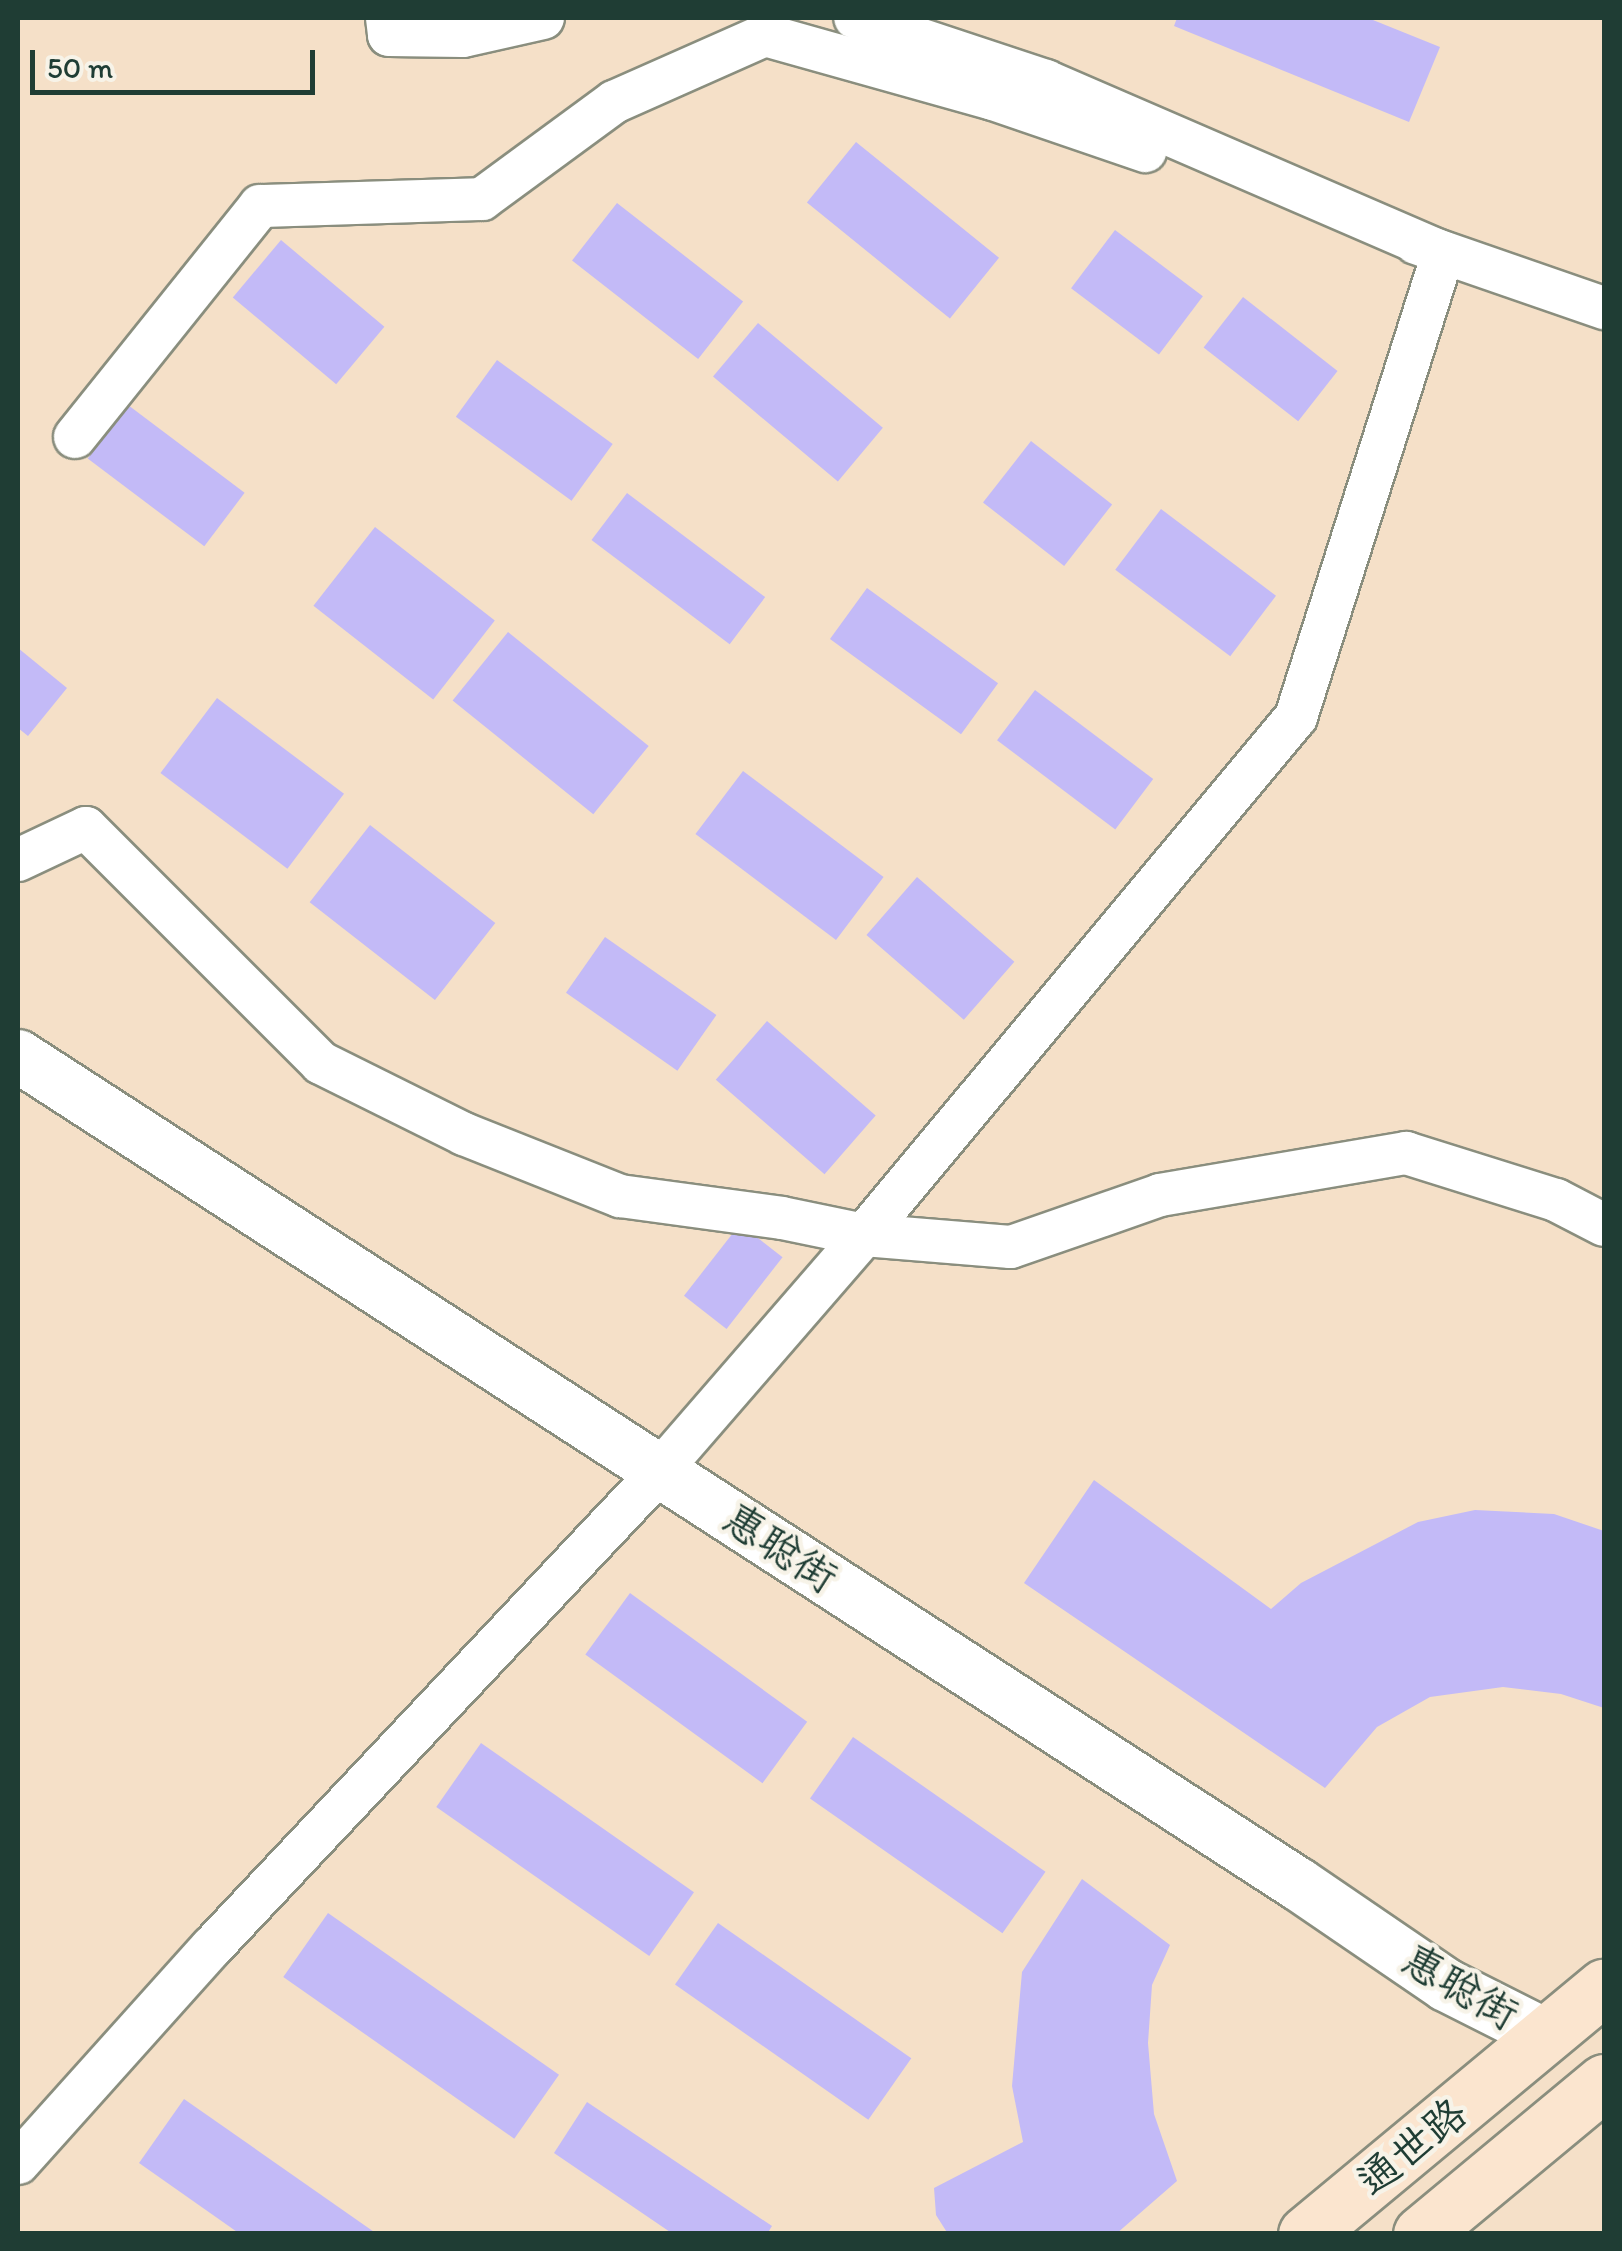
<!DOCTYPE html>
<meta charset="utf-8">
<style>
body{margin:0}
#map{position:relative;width:1622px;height:2251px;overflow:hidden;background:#f5e0c8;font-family:Itim,"LXGW WenKai TC",sans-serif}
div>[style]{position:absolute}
.building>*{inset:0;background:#c3baf7;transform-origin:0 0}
.roads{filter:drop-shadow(2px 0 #8a8e7e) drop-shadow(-2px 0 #8a8e7e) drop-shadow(0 2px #8a8e7e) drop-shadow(0 -2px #8a8e7e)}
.minor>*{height:42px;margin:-21px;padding:0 21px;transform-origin:21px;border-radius:21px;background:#fff}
.tertiary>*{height:52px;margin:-26px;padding:0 26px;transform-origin:26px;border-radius:26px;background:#fff}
.secondary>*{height:55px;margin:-27.5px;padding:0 27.5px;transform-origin:27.5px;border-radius:27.5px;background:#fbe5cf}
span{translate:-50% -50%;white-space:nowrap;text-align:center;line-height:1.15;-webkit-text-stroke:9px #f7f3e8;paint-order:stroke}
.street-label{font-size:42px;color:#1f3d34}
.frame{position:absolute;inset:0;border:20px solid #1f3d34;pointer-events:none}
.scale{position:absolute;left:30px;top:50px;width:285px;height:45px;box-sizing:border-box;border:5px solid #1f3d34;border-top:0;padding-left:12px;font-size:30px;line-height:35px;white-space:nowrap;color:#1f3d34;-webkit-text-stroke:8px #f7f3e8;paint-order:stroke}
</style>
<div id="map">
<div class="building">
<i style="clip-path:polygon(1177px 18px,1368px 18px,1440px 47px,1409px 122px,1174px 26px)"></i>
<i style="left:856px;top:142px;width:184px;height:78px;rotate:39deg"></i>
<i style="left:617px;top:203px;width:160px;height:73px;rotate:38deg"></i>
<i style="left:1115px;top:230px;width:110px;height:73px;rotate:37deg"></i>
<i style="left:281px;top:240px;width:135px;height:75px;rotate:40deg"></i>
<i style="left:1243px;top:297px;width:120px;height:64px;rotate:38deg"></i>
<i style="left:758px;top:323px;width:163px;height:70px;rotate:40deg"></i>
<i style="left:497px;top:360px;width:143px;height:70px;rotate:36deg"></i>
<i style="left:128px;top:405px;width:146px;height:67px;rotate:37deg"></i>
<i style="left:1031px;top:441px;width:103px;height:78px;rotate:38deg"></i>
<i style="left:627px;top:493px;width:173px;height:59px;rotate:37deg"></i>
<i style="left:1161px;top:509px;width:144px;height:76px;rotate:37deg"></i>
<i style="left:375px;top:527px;width:152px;height:100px;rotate:38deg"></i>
<i style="left:867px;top:588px;width:162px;height:63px;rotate:36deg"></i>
<i style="left:508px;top:632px;width:181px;height:88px;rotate:39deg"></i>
<i style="clip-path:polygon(18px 648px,67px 688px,28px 736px,18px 728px)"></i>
<i style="left:1035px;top:690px;width:148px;height:63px;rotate:37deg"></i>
<i style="left:217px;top:698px;width:159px;height:94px;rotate:37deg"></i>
<i style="left:743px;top:771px;width:176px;height:79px;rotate:37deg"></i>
<i style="left:370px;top:825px;width:159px;height:98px;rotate:38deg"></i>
<i style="left:917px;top:877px;width:129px;height:77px;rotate:41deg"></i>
<i style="left:605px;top:937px;width:136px;height:68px;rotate:35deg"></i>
<i style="left:767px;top:1021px;width:144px;height:78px;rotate:41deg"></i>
<i style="left:740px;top:1224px;width:54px;height:91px;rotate:38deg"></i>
<i style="clip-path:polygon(1094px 1480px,1271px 1609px,1301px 1583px,1418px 1522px,1475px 1510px,1554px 1514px,1604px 1531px,1604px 1708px,1561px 1694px,1503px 1687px,1430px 1697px,1377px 1727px,1325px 1788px,1024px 1583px)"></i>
<i style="left:630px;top:1593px;width:219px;height:76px;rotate:36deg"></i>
<i style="left:853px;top:1737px;width:235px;height:75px;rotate:35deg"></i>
<i style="left:481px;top:1743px;width:260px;height:78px;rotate:35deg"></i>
<i style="clip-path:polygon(1082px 1879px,1170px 1945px,1152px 1985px,1148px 2043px,1154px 2114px,1177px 2181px,1116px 2234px,948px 2234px,936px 2215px,934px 2188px,1023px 2142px,1012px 2086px,1022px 1972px)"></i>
<i style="left:328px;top:1913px;width:282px;height:78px;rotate:35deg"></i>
<i style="left:718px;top:1923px;width:236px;height:75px;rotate:35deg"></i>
<i style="clip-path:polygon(184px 2099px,377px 2234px,240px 2234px,139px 2163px)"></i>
<i style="clip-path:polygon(587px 2102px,772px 2226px,767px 2234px,673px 2234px,554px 2153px)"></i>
</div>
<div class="roads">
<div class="minor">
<i style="left:387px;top:18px;width:17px;rotate:83deg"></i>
<i style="left:389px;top:35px;width:74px;rotate:0.8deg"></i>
<i style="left:463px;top:36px;width:82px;rotate:-12.7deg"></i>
<i style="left:1416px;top:243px;width:199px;rotate:19.1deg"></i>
<i style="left:75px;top:437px;width:296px;rotate:-51.3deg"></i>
<i style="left:260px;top:206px;width:222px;rotate:-1.8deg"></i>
<i style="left:482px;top:199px;width:164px;rotate:-36.3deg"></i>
<i style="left:614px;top:102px;width:165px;rotate:-23.9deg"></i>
<i style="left:765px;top:35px;width:237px;rotate:15.7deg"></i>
<i style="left:993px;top:99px;width:161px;rotate:18.9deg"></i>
<i style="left:18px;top:860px;width:75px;rotate:-25.2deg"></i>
<i style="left:86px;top:828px;width:332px;rotate:45deg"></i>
<i style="left:321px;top:1063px;width:160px;rotate:26.4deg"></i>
<i style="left:464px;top:1134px;width:168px;rotate:21.7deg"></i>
<i style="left:620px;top:1196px;width:163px;rotate:7.7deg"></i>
<i style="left:782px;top:1218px;width:84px;rotate:11.7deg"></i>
<i style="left:864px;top:1235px;width:147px;rotate:4.7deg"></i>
<i style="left:1011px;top:1247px;width:158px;rotate:-19.2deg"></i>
<i style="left:1160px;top:1195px;width:250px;rotate:-9.7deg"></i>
<i style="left:1406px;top:1153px;width:157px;rotate:17.4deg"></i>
<i style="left:1556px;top:1200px;width:54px;rotate:27.5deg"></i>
<i style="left:18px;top:2163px;width:290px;rotate:-48.1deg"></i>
<i style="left:212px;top:1947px;width:640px;rotate:-46.71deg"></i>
<i style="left:651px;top:1481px;width:325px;rotate:-49.1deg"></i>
<i style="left:864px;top:1235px;width:674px;rotate:-50.17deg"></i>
<i style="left:1296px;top:717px;width:487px;rotate:-72.4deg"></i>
<i style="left:1443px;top:253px;width:433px;rotate:-156.6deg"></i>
<i style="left:1046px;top:81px;width:201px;rotate:-161.7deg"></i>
</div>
<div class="tertiary">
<i style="left:18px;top:1056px;width:1524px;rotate:32.9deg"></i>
<i style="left:1298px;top:1884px;width:179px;rotate:34.3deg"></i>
<i style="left:1446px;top:1985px;width:111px;rotate:26.8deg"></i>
</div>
<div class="secondary">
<i style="left:1306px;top:2234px;width:387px;rotate:-39.7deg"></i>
<i style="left:1421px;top:2234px;width:238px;rotate:-39.7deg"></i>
</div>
</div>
<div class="street-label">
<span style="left:780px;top:1548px;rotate:33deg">惠聪街</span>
<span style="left:1460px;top:1987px;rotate:30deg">惠聪街</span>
<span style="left:1412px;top:2147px;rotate:-39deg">通世路</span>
</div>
<div class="frame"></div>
<div class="scale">50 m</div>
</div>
